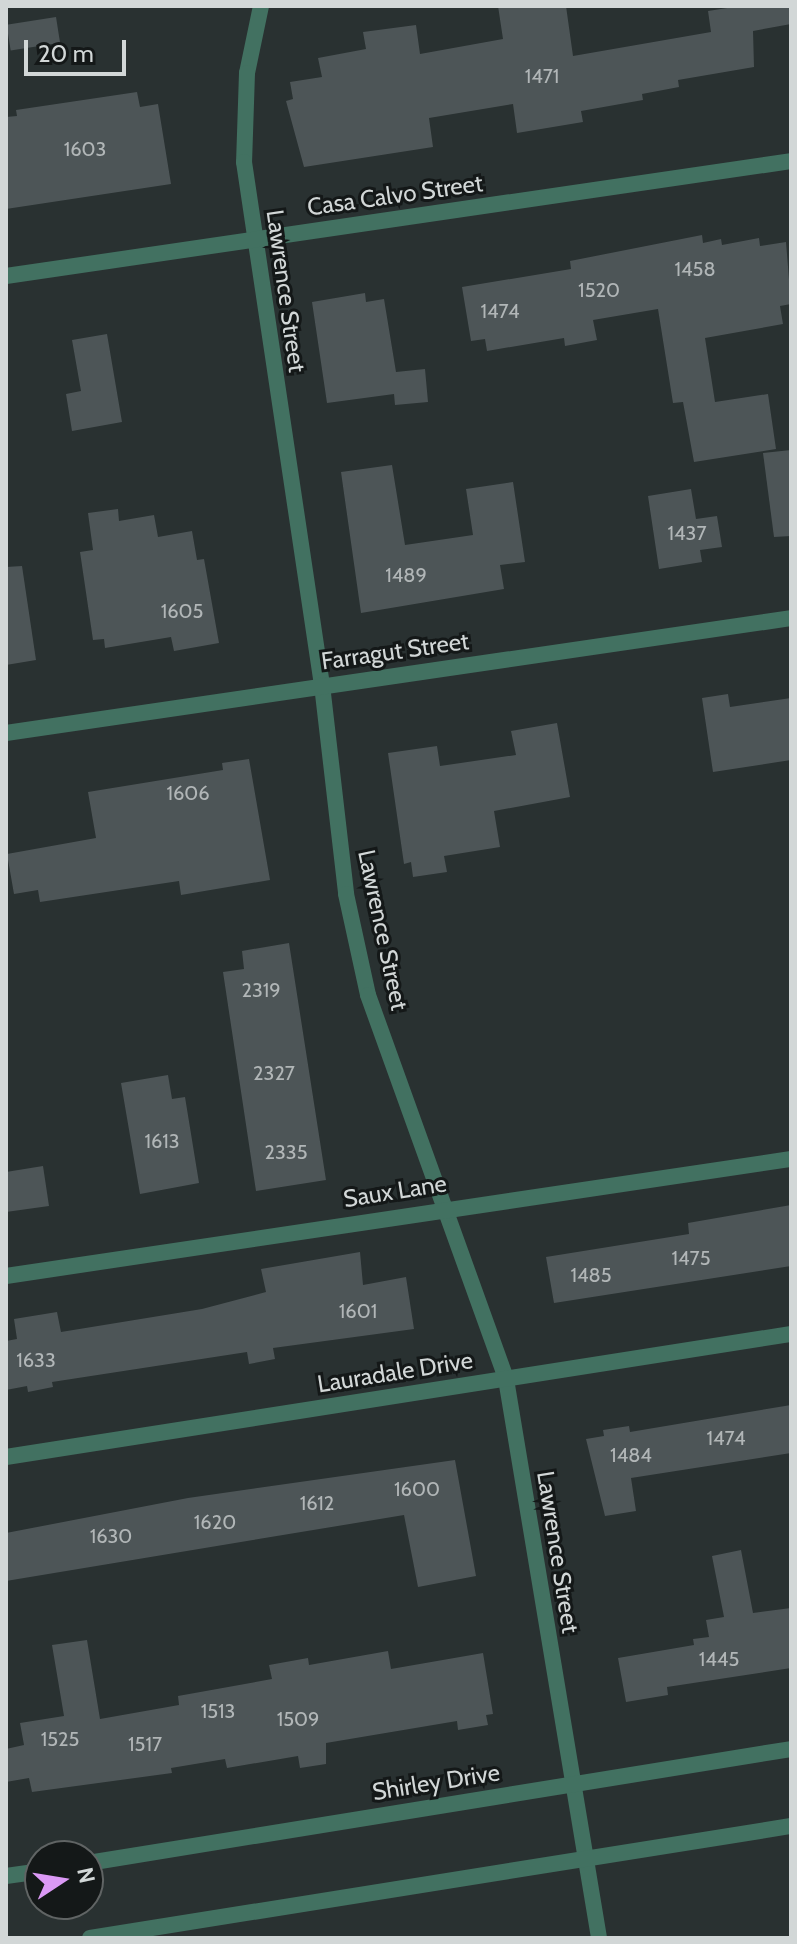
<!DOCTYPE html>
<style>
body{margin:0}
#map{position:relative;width:797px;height:1944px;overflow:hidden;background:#293131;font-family:Cabin,sans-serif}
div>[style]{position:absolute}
.building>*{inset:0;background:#4d5557;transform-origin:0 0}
.minor>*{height:16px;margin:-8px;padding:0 8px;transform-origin:8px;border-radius:8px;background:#427161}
.tertiary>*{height:16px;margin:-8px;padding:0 8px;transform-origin:8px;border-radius:8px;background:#427161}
span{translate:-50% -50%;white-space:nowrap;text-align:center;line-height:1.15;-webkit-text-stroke:6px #141818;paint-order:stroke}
.number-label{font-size:20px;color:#b1b6b7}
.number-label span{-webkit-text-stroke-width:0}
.street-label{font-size:24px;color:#d2d7d7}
.frame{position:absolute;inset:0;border:8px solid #d2d7d7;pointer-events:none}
.north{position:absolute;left:24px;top:1840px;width:80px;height:80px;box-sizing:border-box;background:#141818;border:2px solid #606464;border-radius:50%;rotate:78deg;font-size:22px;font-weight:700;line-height:32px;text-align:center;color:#d2d7d7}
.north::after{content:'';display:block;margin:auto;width:28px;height:36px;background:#db99f5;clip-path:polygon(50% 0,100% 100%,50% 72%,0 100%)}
.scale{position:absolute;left:24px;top:40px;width:102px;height:36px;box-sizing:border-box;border:4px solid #d2d7d7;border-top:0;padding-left:10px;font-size:24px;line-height:28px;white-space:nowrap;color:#d2d7d7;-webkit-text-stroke:6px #141818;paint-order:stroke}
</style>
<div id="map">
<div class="building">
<i style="clip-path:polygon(498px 6px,566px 6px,573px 56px,711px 32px,708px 11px,740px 6px,791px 6px,791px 24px,753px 31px,754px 67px,678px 80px,679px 87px,642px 94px,643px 100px,581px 111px,583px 122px,517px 133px,513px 104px,429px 118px,433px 147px,304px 167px,286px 101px,293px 99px,290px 82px,322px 77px,318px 58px,366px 49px,363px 32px,416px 25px,420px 54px,503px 39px)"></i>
<i style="left:56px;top:17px;width:26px;height:50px;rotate:81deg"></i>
<i style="clip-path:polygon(137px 92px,140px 107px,158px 104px,171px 184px,6px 209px,6px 117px,17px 116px,16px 110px)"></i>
<i style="clip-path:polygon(702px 235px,703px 243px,721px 239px,722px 245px,759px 238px,760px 246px,786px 242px,791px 304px,780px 306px,783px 324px,705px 338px,715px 402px,768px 394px,776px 449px,694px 462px,683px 402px,673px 403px,658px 309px,593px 320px,597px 340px,565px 346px,564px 338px,487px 351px,485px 339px,471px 341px,462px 287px,571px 269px,570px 261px)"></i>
<i style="clip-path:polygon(365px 293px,366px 302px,384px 299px,396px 372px,425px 369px,428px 402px,395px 405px,394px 394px,327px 403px,312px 302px)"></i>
<i style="clip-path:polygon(107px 334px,122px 422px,72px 431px,66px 394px,81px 391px,72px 340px)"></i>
<i style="clip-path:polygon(791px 450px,791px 536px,774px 537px,763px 453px)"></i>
<i style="clip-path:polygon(392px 465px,405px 545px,473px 535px,466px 489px,513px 482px,525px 562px,500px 565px,504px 589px,361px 613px,341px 472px)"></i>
<i style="clip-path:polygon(691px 489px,696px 519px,717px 516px,722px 547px,700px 550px,702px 562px,659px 569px,648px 496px)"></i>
<i style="clip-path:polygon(118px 509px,119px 521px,154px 515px,158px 537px,192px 531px,197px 560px,204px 559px,219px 643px,174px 651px,171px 637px,105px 648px,104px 639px,93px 640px,80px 552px,93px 550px,88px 513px)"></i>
<i style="clip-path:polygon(22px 566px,36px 660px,6px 665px,6px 567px)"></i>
<i style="clip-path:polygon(728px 694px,730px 707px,791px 698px,791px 760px,713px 772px,702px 698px)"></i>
<i style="clip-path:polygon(557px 723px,570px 797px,494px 811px,500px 847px,444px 856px,447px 872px,413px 877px,411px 862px,404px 864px,388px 753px,437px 746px,440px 766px,516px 755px,511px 731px)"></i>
<i style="clip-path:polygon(249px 759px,270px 880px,181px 895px,179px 881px,40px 902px,38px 890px,14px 894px,7px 854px,96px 838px,88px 792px,223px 770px,222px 763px)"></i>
<i style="clip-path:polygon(289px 943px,326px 1180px,256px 1191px,223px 972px,244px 969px,242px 951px)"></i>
<i style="clip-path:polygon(168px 1075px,172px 1099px,185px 1097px,199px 1183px,140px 1194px,121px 1083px)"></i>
<i style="clip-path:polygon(43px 1166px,49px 1206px,6px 1212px,6px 1172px)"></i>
<i style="clip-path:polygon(791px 1205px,791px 1266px,554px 1303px,546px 1257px,689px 1234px,688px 1223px)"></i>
<i style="clip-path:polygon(360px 1252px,363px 1285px,406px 1277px,414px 1329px,273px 1348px,275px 1359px,249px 1364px,247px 1352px,52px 1382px,53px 1387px,28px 1392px,27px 1386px,6px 1390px,6px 1341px,17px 1339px,14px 1319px,57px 1312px,61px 1332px,202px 1309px,266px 1292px,261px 1269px)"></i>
<i style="clip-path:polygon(791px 1405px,791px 1453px,631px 1478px,636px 1511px,605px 1516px,586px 1439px,604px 1436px,603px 1430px,629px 1426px,630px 1432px)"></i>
<i style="clip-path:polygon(455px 1460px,476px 1576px,418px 1587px,404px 1515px,6px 1581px,6px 1533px,188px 1498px)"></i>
<i style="clip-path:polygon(741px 1550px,753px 1613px,791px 1608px,791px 1668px,667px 1687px,668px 1695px,626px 1702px,618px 1658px,694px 1645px,693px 1639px,709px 1637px,706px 1620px,724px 1617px,712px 1556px)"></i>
<i style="clip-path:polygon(87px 1640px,100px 1719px,179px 1705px,178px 1696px,272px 1679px,269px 1665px,308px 1658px,309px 1665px,388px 1651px,391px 1669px,483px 1653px,493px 1714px,486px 1715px,488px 1725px,458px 1730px,457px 1721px,326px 1743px,326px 1764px,300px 1768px,298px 1756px,227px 1768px,225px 1759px,171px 1768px,172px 1773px,32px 1792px,29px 1778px,6px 1782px,6px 1749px,24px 1745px,20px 1723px,64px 1716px,52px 1645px)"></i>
</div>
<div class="minor">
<i style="left:261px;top:6px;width:68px;rotate:101.8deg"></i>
<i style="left:247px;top:73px;width:89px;rotate:91.9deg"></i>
<i style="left:244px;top:162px;width:529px;rotate:81.52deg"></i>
<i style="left:322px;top:685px;width:210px;rotate:83.4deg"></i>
<i style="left:346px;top:894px;width:103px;rotate:77.7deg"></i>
<i style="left:368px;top:995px;width:408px;rotate:70.2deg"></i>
<i style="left:506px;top:1379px;width:567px;rotate:80.55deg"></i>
<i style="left:6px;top:276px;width:793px;rotate:-8.33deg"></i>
<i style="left:6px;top:733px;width:793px;rotate:-8.33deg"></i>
<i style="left:6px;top:1276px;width:794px;rotate:-8.48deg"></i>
<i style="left:6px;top:1457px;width:795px;rotate:-8.91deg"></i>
</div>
<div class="tertiary">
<i style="left:88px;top:1863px;width:712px;rotate:-9.21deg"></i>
<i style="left:6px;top:1876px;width:34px;rotate:-8deg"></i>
<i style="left:90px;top:1938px;width:710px;rotate:-9.08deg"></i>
</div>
<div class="number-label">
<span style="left:542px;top:76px">1471</span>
<span style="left:85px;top:149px">1603</span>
<span style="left:695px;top:269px">1458</span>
<span style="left:599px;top:290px">1520</span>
<span style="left:500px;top:311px">1474</span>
<span style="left:687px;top:533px">1437</span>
<span style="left:406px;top:575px">1489</span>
<span style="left:182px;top:611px">1605</span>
<span style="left:188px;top:793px">1606</span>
<span style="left:261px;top:990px">2319</span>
<span style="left:274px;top:1073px">2327</span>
<span style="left:162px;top:1141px">1613</span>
<span style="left:286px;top:1152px">2335</span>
<span style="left:691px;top:1258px">1475</span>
<span style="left:591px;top:1275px">1485</span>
<span style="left:358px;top:1311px">1601</span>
<span style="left:36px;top:1360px">1633</span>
<span style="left:726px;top:1438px">1474</span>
<span style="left:631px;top:1455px">1484</span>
<span style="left:417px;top:1489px">1600</span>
<span style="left:317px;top:1503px">1612</span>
<span style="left:215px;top:1522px">1620</span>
<span style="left:111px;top:1536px">1630</span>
<span style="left:719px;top:1659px">1445</span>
<span style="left:218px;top:1711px">1513</span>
<span style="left:298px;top:1719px">1509</span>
<span style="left:60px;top:1739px">1525</span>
<span style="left:145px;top:1744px">1517</span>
</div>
<div class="street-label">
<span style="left:395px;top:195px;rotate:-8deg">Casa Calvo Street</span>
<span style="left:286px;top:291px;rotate:82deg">Lawrence Street</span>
<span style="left:395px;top:651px;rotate:-8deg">Farragut Street</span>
<span style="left:383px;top:930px;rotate:78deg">Lawrence Street</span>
<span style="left:395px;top:1191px;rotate:-9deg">Saux Lane</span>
<span style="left:395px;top:1372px;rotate:-9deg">Lauradale Drive</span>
<span style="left:558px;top:1552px;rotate:81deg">Lawrence Street</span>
<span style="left:436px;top:1782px;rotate:-9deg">Shirley Drive</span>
</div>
<div class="frame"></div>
<div class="north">N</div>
<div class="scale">20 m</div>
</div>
